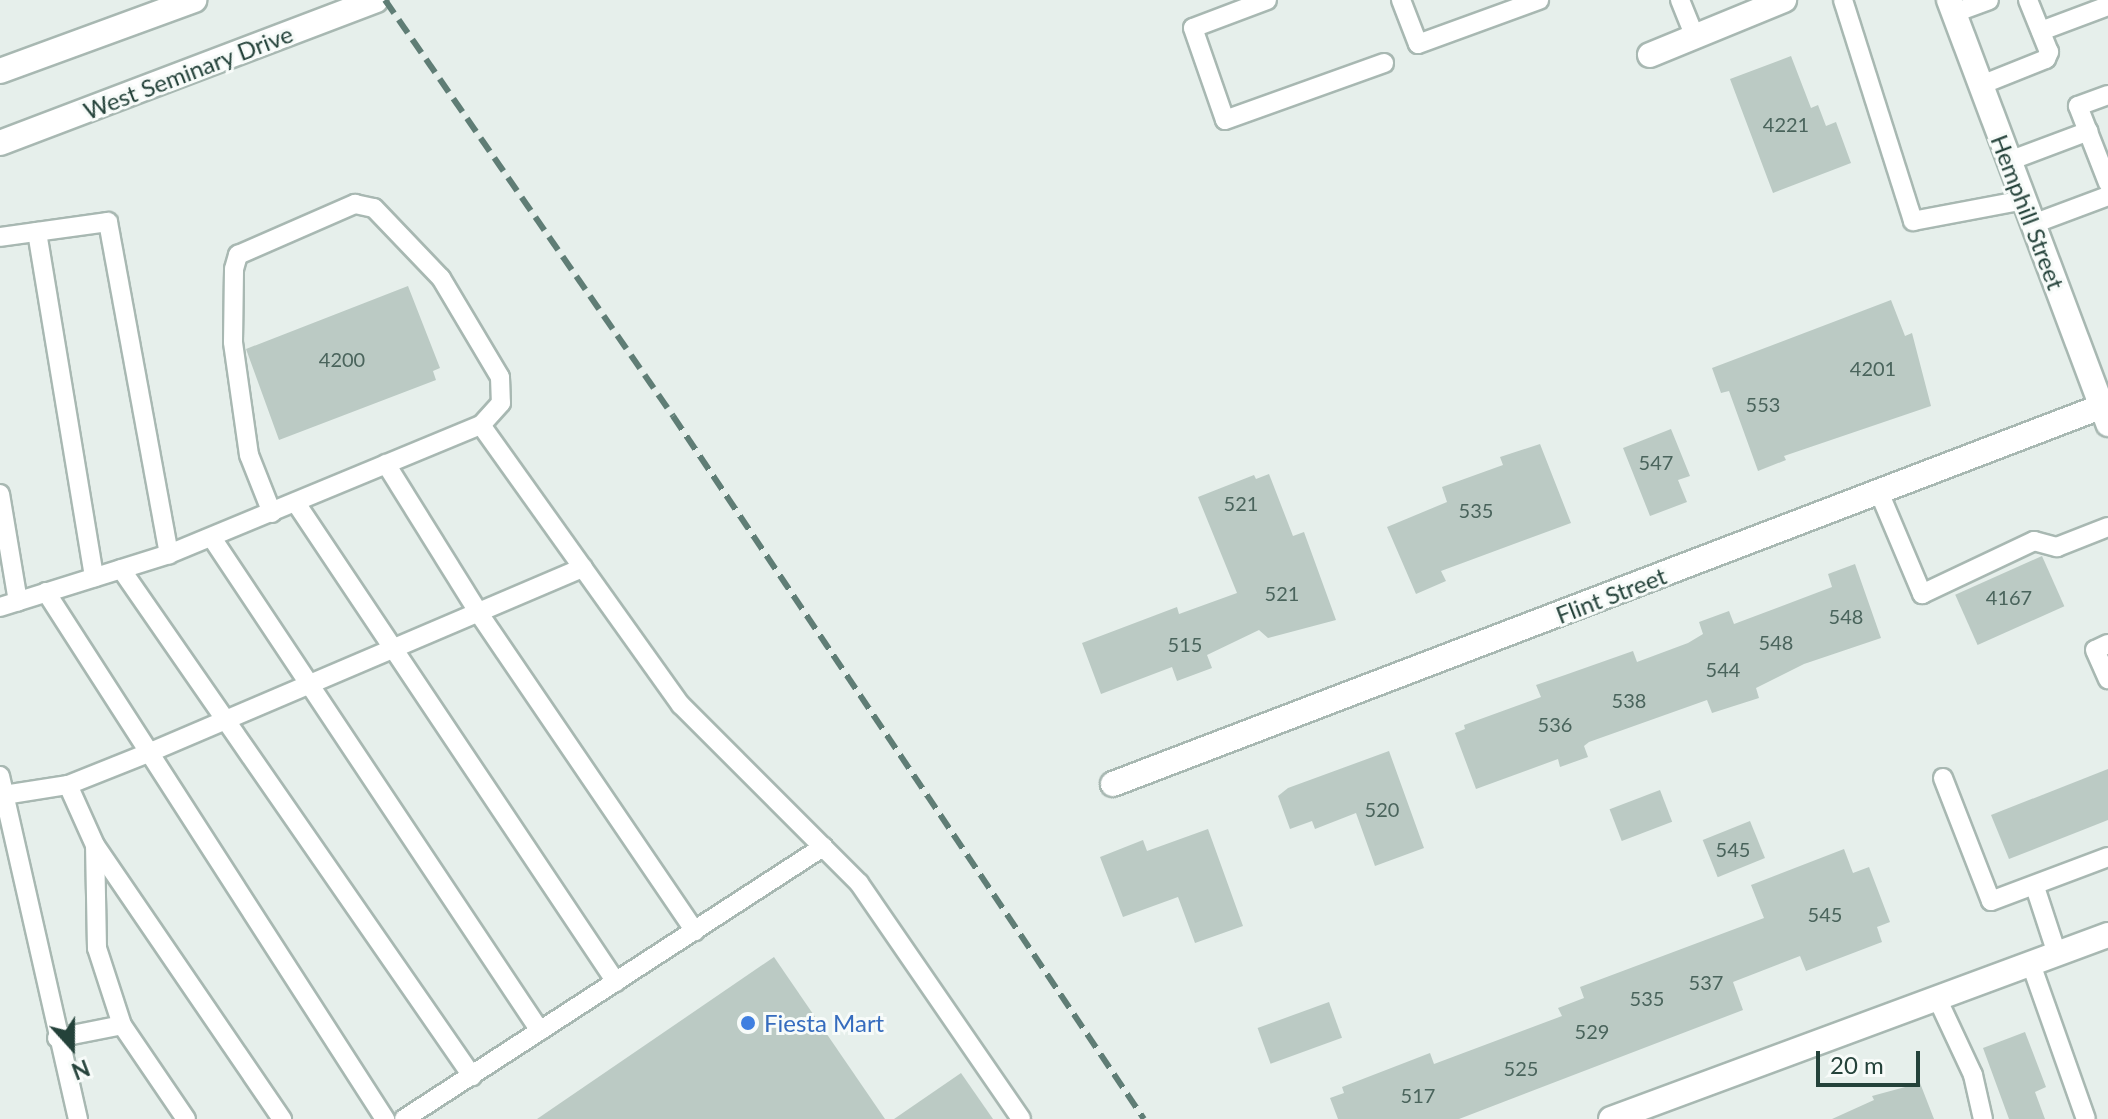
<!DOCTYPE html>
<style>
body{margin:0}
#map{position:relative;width:2108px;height:1119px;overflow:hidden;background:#e6efeb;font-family:Lato,sans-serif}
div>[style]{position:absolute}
.building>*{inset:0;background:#bbcac4;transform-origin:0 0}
.roads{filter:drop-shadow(2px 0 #a8b8b2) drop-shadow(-2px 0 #a8b8b2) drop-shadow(0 2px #a8b8b2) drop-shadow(0 -2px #a8b8b2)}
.service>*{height:18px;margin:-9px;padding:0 9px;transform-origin:9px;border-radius:9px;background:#fff}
.minor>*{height:24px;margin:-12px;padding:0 12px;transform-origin:12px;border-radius:12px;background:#fff}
.secondary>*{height:24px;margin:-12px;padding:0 12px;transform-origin:12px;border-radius:12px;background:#fff}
.rail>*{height:6px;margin-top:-3px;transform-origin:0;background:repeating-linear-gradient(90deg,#5f7d75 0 16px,transparent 0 24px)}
.dots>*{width:22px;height:22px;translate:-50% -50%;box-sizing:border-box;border:4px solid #f7fbf9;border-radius:50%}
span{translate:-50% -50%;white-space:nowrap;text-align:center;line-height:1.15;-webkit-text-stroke:6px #f7fbf9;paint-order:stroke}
.number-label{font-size:20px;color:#4a645c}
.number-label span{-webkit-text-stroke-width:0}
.street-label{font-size:24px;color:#24423a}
.shop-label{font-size:24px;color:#366cbe}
.left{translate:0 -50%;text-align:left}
.north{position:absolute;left:32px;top:1007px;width:80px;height:80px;-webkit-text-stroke:6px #f7fbf9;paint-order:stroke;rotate:159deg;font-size:22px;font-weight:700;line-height:32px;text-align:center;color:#24423a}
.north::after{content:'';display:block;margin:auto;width:28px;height:36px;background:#24423a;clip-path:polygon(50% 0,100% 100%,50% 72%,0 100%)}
.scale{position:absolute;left:1816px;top:1051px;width:104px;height:36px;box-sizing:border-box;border:4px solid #24423a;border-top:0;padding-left:10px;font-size:24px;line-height:28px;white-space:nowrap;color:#24423a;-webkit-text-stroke:6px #f7fbf9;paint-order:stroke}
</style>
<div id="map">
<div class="building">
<i style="clip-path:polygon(1791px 56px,1811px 108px,1818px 105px,1826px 126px,1836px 122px,1851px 163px,1773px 193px,1730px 79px)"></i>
<i style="clip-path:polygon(408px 286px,440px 368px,433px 371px,436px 380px,279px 440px,246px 349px)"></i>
<i style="clip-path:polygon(1891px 300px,1905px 336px,1912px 333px,1931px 406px,1784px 456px,1786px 460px,1758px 471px,1729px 391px,1721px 393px,1712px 368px)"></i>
<i style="clip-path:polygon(1671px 429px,1690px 476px,1678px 480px,1687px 502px,1650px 516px,1623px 448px)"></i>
<i style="clip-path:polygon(1540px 444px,1571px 523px,1441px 571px,1446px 581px,1416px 594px,1387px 527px,1447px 502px,1442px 487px,1503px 465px,1500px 457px)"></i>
<i style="clip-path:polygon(1269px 474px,1293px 536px,1304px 532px,1336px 620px,1268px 638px,1259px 630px,1207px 655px,1212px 668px,1177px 681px,1172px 667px,1101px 694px,1082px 643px,1177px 607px,1179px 614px,1237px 593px,1198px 497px,1254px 475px,1256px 479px)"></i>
<i style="left:2042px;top:556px;width:55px;height:95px;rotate:66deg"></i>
<i style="clip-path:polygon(1855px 564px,1881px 638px,1804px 664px,1756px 688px,1759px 698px,1712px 713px,1707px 700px,1589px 742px,1584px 746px,1588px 757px,1560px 767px,1558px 759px,1476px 789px,1455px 733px,1465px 729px,1464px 725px,1541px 697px,1536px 685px,1565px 675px,1633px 651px,1637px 662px,1688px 643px,1703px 634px,1699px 622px,1729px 611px,1734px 624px,1832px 587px,1828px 574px)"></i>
<i style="clip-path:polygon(1389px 751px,1424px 848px,1375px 866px,1356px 813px,1315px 829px,1312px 821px,1290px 829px,1278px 796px,1288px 788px)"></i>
<i style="clip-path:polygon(2108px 769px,2108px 820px,2009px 859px,1991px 815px)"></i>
<i style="left:1660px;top:790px;width:34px;height:54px;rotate:69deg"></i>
<i style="left:1750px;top:821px;width:40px;height:51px;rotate:68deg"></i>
<i style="clip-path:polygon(1208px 829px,1243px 926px,1195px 943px,1178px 897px,1123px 917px,1100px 857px,1143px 840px,1147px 851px)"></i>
<i style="clip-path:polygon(1844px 849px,1853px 873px,1869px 867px,1890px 922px,1877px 927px,1882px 942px,1806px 971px,1800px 956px,1733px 982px,1743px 1010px,1459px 1119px,1338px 1119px,1330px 1098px,1344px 1093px,1342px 1087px,1430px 1053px,1434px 1064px,1562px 1016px,1558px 1008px,1584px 998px,1580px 987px,1764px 918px,1751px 885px)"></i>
<i style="clip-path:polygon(774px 957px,885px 1119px,537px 1119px)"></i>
<i style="left:1329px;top:1002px;width:38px;height:76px;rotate:70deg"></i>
<i style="clip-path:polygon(2025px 1032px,2046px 1087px,2035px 1092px,2045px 1119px,2009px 1119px,1983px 1048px)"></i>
<i style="clip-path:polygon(961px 1073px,993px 1119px,894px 1119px)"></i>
<i style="clip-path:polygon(1920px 1083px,1934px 1119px,1832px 1119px,1874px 1100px,1872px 1096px)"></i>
</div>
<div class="roads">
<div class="service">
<i style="left:1267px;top:0;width:79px;rotate:159.3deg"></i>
<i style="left:1193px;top:28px;width:97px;rotate:70.8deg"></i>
<i style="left:1225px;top:120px;width:169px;rotate:-19.7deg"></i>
<i style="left:1401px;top:0;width:47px;rotate:68.9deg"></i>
<i style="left:1418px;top:44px;width:129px;rotate:-20deg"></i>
<i style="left:1680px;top:0;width:40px;rotate:68deg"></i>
<i style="left:1843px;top:0;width:232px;rotate:72.4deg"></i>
<i style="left:1913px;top:221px;width:113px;rotate:-10.7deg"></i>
<i style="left:1954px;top:13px;width:37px;rotate:-20deg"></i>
<i style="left:2041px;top:31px;width:72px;rotate:-20.5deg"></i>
<i style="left:1981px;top:85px;width:70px;rotate:-21.8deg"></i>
<i style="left:2046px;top:59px;width:8px;rotate:-67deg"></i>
<i style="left:2049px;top:52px;width:56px;rotate:-112deg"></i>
<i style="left:2108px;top:95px;width:32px;rotate:160deg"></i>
<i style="left:2078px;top:106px;width:83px;rotate:68.7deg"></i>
<i style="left:2009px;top:161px;width:85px;rotate:-20.6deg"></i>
<i style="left:2033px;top:224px;width:80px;rotate:-20.5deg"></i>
<i style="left:37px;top:232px;width:350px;rotate:80.6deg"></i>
<i style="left:0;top:237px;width:109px;rotate:-7.9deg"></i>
<i style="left:108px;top:222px;width:338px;rotate:79.6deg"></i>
<i style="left:386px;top:464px;width:174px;rotate:58.1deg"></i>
<i style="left:478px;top:612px;width:386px;rotate:55.8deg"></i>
<i style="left:1879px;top:492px;width:111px;rotate:67.1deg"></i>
<i style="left:1922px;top:594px;width:124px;rotate:-25.3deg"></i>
<i style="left:2034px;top:541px;width:24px;rotate:15deg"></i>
<i style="left:2057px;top:547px;width:55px;rotate:-21.4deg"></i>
<i style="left:0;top:494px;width:109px;rotate:80.5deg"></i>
<i style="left:296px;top:503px;width:576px;rotate:56.25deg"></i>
<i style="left:272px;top:513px;width:62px;rotate:-111.6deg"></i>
<i style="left:249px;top:455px;width:114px;rotate:-98.1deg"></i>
<i style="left:233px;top:342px;width:73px;rotate:-89.2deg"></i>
<i style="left:234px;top:269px;width:15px;rotate:-74deg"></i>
<i style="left:238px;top:255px;width:128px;rotate:-23.6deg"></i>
<i style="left:355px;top:204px;width:19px;rotate:12deg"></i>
<i style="left:374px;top:208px;width:97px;rotate:46.3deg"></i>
<i style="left:441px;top:278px;width:115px;rotate:59.2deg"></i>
<i style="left:500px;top:377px;width:26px;rotate:88deg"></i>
<i style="left:501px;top:403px;width:30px;rotate:132deg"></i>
<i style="left:212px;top:538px;width:592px;rotate:56.36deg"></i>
<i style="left:121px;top:569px;width:617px;rotate:55.3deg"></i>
<i style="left:46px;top:592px;width:627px;rotate:57.25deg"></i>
<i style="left:0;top:607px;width:177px;rotate:-17.4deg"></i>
<i style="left:169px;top:554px;width:338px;rotate:-22.5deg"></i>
<i style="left:481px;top:425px;width:344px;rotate:54.5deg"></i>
<i style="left:681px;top:705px;width:252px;rotate:45deg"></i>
<i style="left:859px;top:883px;width:286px;rotate:55.5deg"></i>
<i style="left:2108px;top:644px;width:14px;rotate:155deg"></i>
<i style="left:2095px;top:650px;width:32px;rotate:66deg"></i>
<i style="left:0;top:776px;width:352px;rotate:77.2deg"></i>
<i style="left:1943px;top:778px;width:132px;rotate:68.7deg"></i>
<i style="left:1991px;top:901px;width:125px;rotate:-20.6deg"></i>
<i style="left:68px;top:785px;width:66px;rotate:65.8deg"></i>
<i style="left:95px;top:845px;width:332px;rotate:55.7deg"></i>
<i style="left:4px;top:795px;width:65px;rotate:-8.9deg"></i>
<i style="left:68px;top:785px;width:84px;rotate:-21.7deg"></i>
<i style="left:146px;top:754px;width:475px;rotate:-23.1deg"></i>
<i style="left:2035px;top:887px;width:71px;rotate:71.8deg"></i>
<i style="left:2031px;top:964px;width:164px;rotate:70.5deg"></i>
<i style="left:1937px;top:998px;width:85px;rotate:64.9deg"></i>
<i style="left:1973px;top:1075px;width:45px;rotate:77.2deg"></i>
<i style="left:122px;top:1025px;width:114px;rotate:55.8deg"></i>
<i style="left:57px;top:1038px;width:66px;rotate:-11.3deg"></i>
<i style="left:122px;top:1025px;width:81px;rotate:-108deg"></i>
<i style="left:97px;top:948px;width:102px;rotate:-91.1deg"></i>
<i style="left:404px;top:1119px;width:500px;rotate:-33deg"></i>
</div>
<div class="minor">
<i style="left:1650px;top:55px;width:145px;rotate:-22.3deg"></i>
<i style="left:1113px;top:784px;width:1065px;rotate:-20.9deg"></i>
<i style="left:1611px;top:1119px;width:530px;rotate:-20.32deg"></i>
</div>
<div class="secondary">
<i style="left:1949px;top:0;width:453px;rotate:69.4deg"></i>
<i style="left:0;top:71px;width:207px;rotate:-20.1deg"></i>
<i style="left:0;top:143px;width:402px;rotate:-20.8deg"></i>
</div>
</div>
<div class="rail">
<i style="left:385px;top:0;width:506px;rotate:55.3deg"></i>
<i style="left:673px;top:416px;width:846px;rotate:56.18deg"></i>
</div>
<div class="dots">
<i style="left:748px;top:1023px;background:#3f7fe0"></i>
</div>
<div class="number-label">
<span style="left:1786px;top:124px">4221</span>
<span style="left:342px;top:359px">4200</span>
<span style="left:1873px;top:368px">4201</span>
<span style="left:1763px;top:404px">553</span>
<span style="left:1656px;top:462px">547</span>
<span style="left:1241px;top:503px">521</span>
<span style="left:1476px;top:510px">535</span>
<span style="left:1282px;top:593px">521</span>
<span style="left:2009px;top:597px">4167</span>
<span style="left:1846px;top:616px">548</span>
<span style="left:1776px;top:642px">548</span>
<span style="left:1185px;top:644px">515</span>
<span style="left:1723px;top:669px">544</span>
<span style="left:1629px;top:700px">538</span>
<span style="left:1555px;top:724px">536</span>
<span style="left:1382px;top:809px">520</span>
<span style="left:1733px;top:849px">545</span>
<span style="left:1825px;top:914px">545</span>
<span style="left:1706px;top:982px">537</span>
<span style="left:1647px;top:998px">535</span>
<span style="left:1592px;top:1031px">529</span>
<span style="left:1521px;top:1068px">525</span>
<span style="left:1418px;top:1095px">517</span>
</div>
<div class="street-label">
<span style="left:188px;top:72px;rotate:-21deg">West Seminary Drive</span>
<span style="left:2028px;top:212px;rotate:69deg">Hemphill Street</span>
<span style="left:1611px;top:595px;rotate:-21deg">Flint Street</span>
</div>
<div class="shop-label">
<span class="left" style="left:764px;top:1023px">Fiesta Mart</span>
</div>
<div class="north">N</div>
<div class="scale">20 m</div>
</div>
